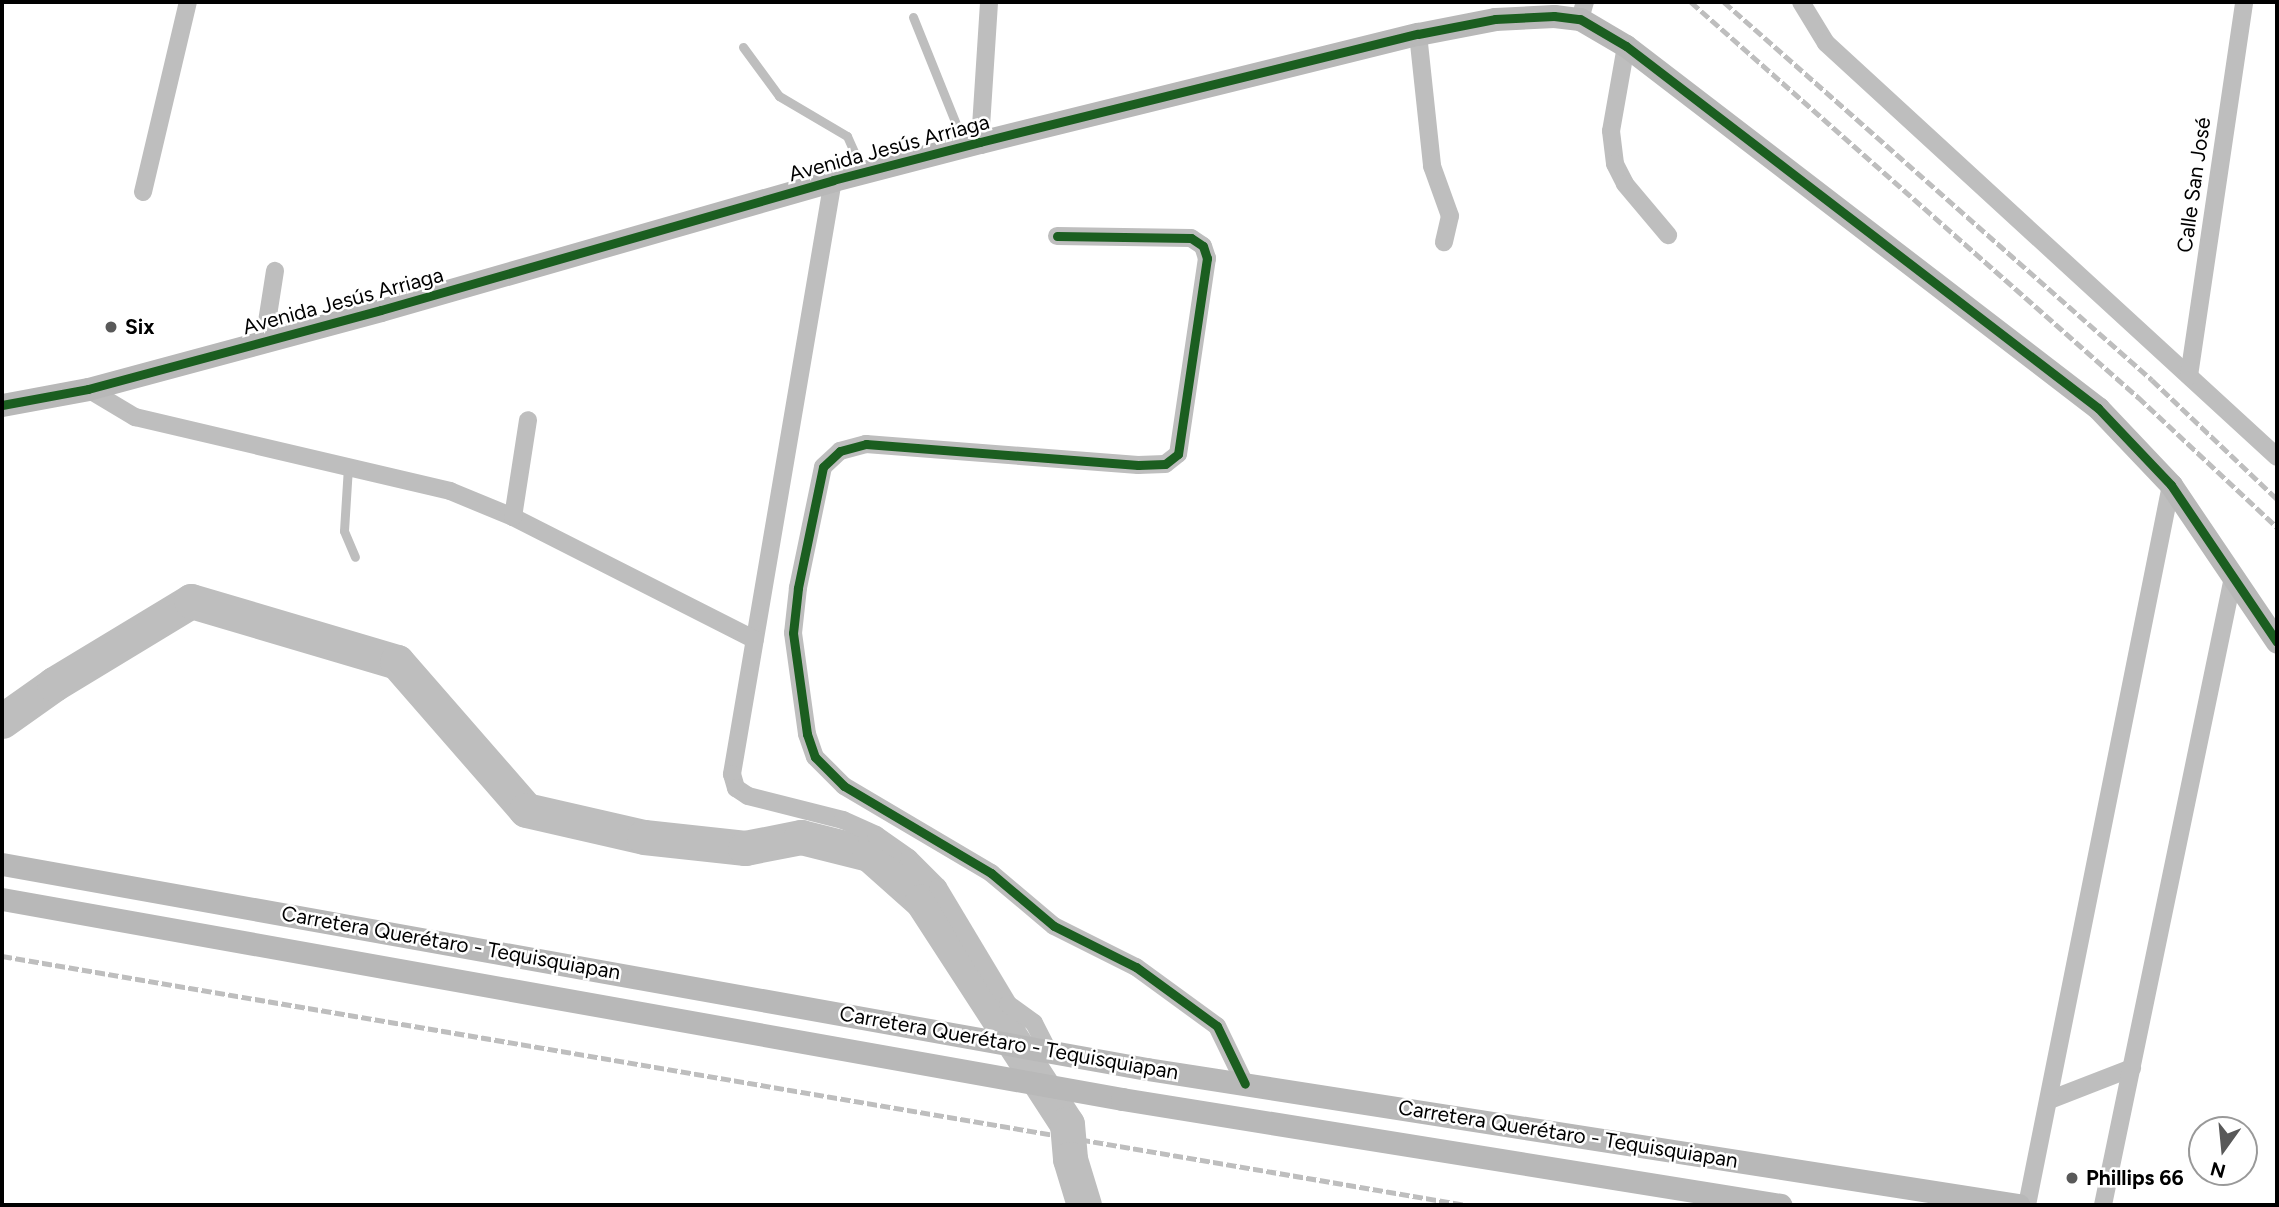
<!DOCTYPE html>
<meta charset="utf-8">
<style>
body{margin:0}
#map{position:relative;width:2279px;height:1207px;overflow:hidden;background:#fff;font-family:Figtree,sans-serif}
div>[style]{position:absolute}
.river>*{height:35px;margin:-17.5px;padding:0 17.5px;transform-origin:17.5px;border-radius:17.5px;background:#bebebe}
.lane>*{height:9px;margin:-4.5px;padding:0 4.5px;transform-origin:4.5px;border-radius:4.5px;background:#bebebe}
.street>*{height:18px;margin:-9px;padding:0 9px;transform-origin:9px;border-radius:9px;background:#bebebe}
.secondary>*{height:23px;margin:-11.5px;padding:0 11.5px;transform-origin:11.5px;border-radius:11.5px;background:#b8b8b8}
.rail>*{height:5px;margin-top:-2.5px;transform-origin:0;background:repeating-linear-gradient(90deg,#bebebe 0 10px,transparent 0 13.5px)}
.cycleway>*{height:9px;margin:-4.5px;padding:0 4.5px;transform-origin:4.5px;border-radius:4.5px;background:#1b5e20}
.dots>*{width:19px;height:19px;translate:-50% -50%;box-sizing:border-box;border:4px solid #fff;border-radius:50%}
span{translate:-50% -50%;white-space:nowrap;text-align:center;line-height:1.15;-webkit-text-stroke:5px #fff;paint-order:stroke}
.street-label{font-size:21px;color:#000}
.poi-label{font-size:21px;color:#000;font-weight:700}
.left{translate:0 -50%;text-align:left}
.frame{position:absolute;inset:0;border:4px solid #000;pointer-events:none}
.north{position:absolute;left:2188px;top:1116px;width:70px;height:70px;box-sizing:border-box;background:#fff;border:2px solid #999;border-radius:50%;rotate:195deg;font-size:19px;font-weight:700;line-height:28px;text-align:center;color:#000}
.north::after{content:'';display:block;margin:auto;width:24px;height:32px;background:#595959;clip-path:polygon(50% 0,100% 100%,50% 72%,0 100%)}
</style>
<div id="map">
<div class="river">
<i style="left:2px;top:721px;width:64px;rotate:-35.4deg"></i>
<i style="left:54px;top:684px;width:160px;rotate:-31.2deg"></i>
<i style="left:191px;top:601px;width:215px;rotate:16.5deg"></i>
<i style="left:397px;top:662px;width:196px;rotate:48.9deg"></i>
<i style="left:526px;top:810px;width:121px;rotate:12.9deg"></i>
<i style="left:644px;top:837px;width:102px;rotate:6.2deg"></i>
<i style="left:745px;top:848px;width:57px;rotate:-11.1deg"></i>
<i style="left:801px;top:837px;width:70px;rotate:14deg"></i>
<i style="left:869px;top:854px;width:71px;rotate:41.6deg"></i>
<i style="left:922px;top:901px;width:266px;rotate:57deg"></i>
<i style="left:1067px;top:1124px;width:35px;rotate:85deg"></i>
<i style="left:1070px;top:1159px;width:48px;rotate:73.1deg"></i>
</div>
<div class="lane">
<i style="left:913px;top:17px;width:137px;rotate:68.1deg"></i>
<i style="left:743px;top:47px;width:61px;rotate:53.7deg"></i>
<i style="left:779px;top:96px;width:79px;rotate:30.5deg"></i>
<i style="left:847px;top:136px;width:37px;rotate:66deg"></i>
<i style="left:348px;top:467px;width:64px;rotate:93.6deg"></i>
<i style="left:344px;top:531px;width:28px;rotate:67deg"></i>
</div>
<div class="street">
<i style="left:1801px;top:2px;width:48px;rotate:58.6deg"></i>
<i style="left:1826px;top:43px;width:612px;rotate:42.55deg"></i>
<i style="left:1580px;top:19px;width:18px;rotate:-74deg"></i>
<i style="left:1418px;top:34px;width:133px;rotate:83.9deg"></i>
<i style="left:1432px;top:166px;width:53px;rotate:70.2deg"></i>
<i style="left:1450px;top:216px;width:27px;rotate:103deg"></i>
<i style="left:1626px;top:46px;width:86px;rotate:100deg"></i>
<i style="left:1611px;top:131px;width:33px;rotate:83deg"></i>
<i style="left:1615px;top:164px;width:22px;rotate:63deg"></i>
<i style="left:1625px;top:184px;width:67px;rotate:49.9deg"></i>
<i style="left:980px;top:142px;width:140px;rotate:-86.3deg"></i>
<i style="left:833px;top:180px;width:603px;rotate:99.65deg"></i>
<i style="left:732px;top:774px;width:15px;rotate:74deg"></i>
<i style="left:736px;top:788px;width:14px;rotate:34deg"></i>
<i style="left:748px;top:796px;width:98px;rotate:14.2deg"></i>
<i style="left:843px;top:820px;width:36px;rotate:24deg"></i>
<i style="left:876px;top:835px;width:40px;rotate:34.9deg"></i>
<i style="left:909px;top:858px;width:41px;rotate:45deg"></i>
<i style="left:938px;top:887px;width:136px;rotate:59.1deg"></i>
<i style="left:1008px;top:1004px;width:32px;rotate:36deg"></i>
<i style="left:1034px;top:1023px;width:29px;rotate:63deg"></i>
<i style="left:143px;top:192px;width:195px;rotate:-76.7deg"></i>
<i style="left:1057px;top:236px;width:134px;rotate:0.9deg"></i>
<i style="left:1191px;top:238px;width:14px;rotate:34deg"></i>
<i style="left:1203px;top:246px;width:13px;rotate:72deg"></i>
<i style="left:1207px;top:258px;width:198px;rotate:98.4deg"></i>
<i style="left:1178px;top:454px;width:16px;rotate:142deg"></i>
<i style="left:1165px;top:464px;width:27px;rotate:178deg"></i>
<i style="left:1138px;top:465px;width:273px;rotate:-175.6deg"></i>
<i style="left:866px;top:444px;width:27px;rotate:165deg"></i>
<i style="left:840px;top:451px;width:23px;rotate:137deg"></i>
<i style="left:823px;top:467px;width:124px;rotate:101.7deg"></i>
<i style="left:798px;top:588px;width:45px;rotate:96.3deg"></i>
<i style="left:793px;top:633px;width:102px;rotate:82.1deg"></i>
<i style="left:807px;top:734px;width:24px;rotate:71deg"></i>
<i style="left:815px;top:757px;width:41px;rotate:45deg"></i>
<i style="left:844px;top:786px;width:171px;rotate:30.6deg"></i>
<i style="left:991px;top:873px;width:82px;rotate:40.1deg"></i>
<i style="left:1054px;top:926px;width:92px;rotate:26.6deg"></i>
<i style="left:1136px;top:967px;width:100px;rotate:36.1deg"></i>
<i style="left:1217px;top:1026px;width:64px;rotate:64.2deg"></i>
<i style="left:264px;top:341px;width:71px;rotate:-81.1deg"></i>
<i style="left:2189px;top:376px;width:378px;rotate:-81.6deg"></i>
<i style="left:88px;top:389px;width:55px;rotate:30.8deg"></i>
<i style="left:135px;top:417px;width:324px;rotate:13.2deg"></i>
<i style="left:450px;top:491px;width:68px;rotate:22.4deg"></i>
<i style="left:513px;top:517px;width:271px;rotate:26.9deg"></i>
<i style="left:513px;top:517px;width:98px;rotate:-81.2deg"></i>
<i style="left:2052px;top:1099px;width:86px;rotate:-21.2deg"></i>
<i style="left:2027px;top:1205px;width:734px;rotate:-78.69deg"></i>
<i style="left:2103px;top:1205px;width:641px;rotate:-78.3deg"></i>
</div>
<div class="secondary">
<i style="left:2px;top:405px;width:87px;rotate:-10.5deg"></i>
<i style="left:88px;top:389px;width:303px;rotate:-15.1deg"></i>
<i style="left:381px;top:310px;width:470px;rotate:-16deg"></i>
<i style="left:833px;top:180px;width:152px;rotate:-14.5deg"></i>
<i style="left:980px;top:142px;width:451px;rotate:-13.9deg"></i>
<i style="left:1418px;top:34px;width:78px;rotate:-11deg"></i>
<i style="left:1495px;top:19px;width:59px;rotate:-2.9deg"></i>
<i style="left:1554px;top:16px;width:26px;rotate:7deg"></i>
<i style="left:1580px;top:19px;width:53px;rotate:30.4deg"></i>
<i style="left:1626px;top:46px;width:595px;rotate:37.49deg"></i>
<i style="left:2098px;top:408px;width:106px;rotate:46.5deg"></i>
<i style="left:2171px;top:485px;width:189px;rotate:56deg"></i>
<i style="left:2px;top:864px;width:1163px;rotate:10.15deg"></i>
<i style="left:1147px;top:1069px;width:882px;rotate:8.87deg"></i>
<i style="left:2px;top:899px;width:1138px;rotate:10.12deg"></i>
<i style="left:1122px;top:1099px;width:667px;rotate:9.14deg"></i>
</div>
<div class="rail">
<i style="left:1691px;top:2px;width:597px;rotate:41.47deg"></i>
<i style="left:2138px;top:397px;width:190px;rotate:43.1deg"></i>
<i style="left:1724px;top:2px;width:571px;rotate:41.45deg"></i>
<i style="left:2152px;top:380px;width:173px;rotate:43.6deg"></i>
<i style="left:2px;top:956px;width:1486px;rotate:9.65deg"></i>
</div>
<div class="cycleway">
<i style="left:1057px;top:236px;width:134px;rotate:0.9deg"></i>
<i style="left:1191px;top:238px;width:14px;rotate:34deg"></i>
<i style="left:1203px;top:246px;width:13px;rotate:72deg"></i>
<i style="left:1207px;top:258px;width:198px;rotate:98.4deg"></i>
<i style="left:1178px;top:454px;width:16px;rotate:142deg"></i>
<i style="left:1165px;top:464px;width:27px;rotate:178deg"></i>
<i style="left:1138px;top:465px;width:273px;rotate:-175.6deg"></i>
<i style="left:866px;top:444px;width:27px;rotate:165deg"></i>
<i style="left:840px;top:451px;width:23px;rotate:137deg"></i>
<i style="left:823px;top:467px;width:124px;rotate:101.7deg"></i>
<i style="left:798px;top:588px;width:45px;rotate:96.3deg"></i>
<i style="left:793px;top:633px;width:102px;rotate:82.1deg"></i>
<i style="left:807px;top:734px;width:24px;rotate:71deg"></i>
<i style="left:815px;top:757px;width:41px;rotate:45deg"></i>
<i style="left:844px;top:786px;width:171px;rotate:30.6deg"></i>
<i style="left:991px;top:873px;width:82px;rotate:40.1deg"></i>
<i style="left:1054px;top:926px;width:92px;rotate:26.6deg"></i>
<i style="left:1136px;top:967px;width:100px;rotate:36.1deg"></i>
<i style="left:1217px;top:1026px;width:64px;rotate:64.2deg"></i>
<i style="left:2px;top:405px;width:87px;rotate:-10.5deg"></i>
<i style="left:88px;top:389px;width:303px;rotate:-15.1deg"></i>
<i style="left:381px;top:310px;width:470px;rotate:-16deg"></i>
<i style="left:833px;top:180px;width:152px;rotate:-14.5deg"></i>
<i style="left:980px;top:142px;width:451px;rotate:-13.9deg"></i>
<i style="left:1418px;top:34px;width:78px;rotate:-11deg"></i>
<i style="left:1495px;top:19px;width:59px;rotate:-2.9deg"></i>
<i style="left:1554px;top:16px;width:26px;rotate:7deg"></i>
<i style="left:1580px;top:19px;width:53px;rotate:30.4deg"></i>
<i style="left:1626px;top:46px;width:595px;rotate:37.49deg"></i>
<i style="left:2098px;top:408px;width:106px;rotate:46.5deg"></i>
<i style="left:2171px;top:485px;width:189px;rotate:56deg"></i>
</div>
<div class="dots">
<i style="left:111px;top:327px;background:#595959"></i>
<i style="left:2072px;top:1178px;background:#595959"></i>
</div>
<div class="street-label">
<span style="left:889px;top:148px;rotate:-15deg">Avenida Jesús Arriaga</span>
<span style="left:2194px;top:185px;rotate:-82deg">Calle San José</span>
<span style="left:343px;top:301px;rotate:-15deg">Avenida Jesús Arriaga</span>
<span style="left:451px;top:943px;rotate:10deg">Carretera Querétaro - Tequisquiapan</span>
<span style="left:1009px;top:1043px;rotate:10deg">Carretera Querétaro - Tequisquiapan</span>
<span style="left:1568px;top:1134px;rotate:9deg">Carretera Querétaro - Tequisquiapan</span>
</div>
<div class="poi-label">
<span class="left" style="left:125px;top:327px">Six</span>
<span class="left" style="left:2086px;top:1178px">Phillips 66</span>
</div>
<div class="frame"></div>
<div class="north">N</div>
</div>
